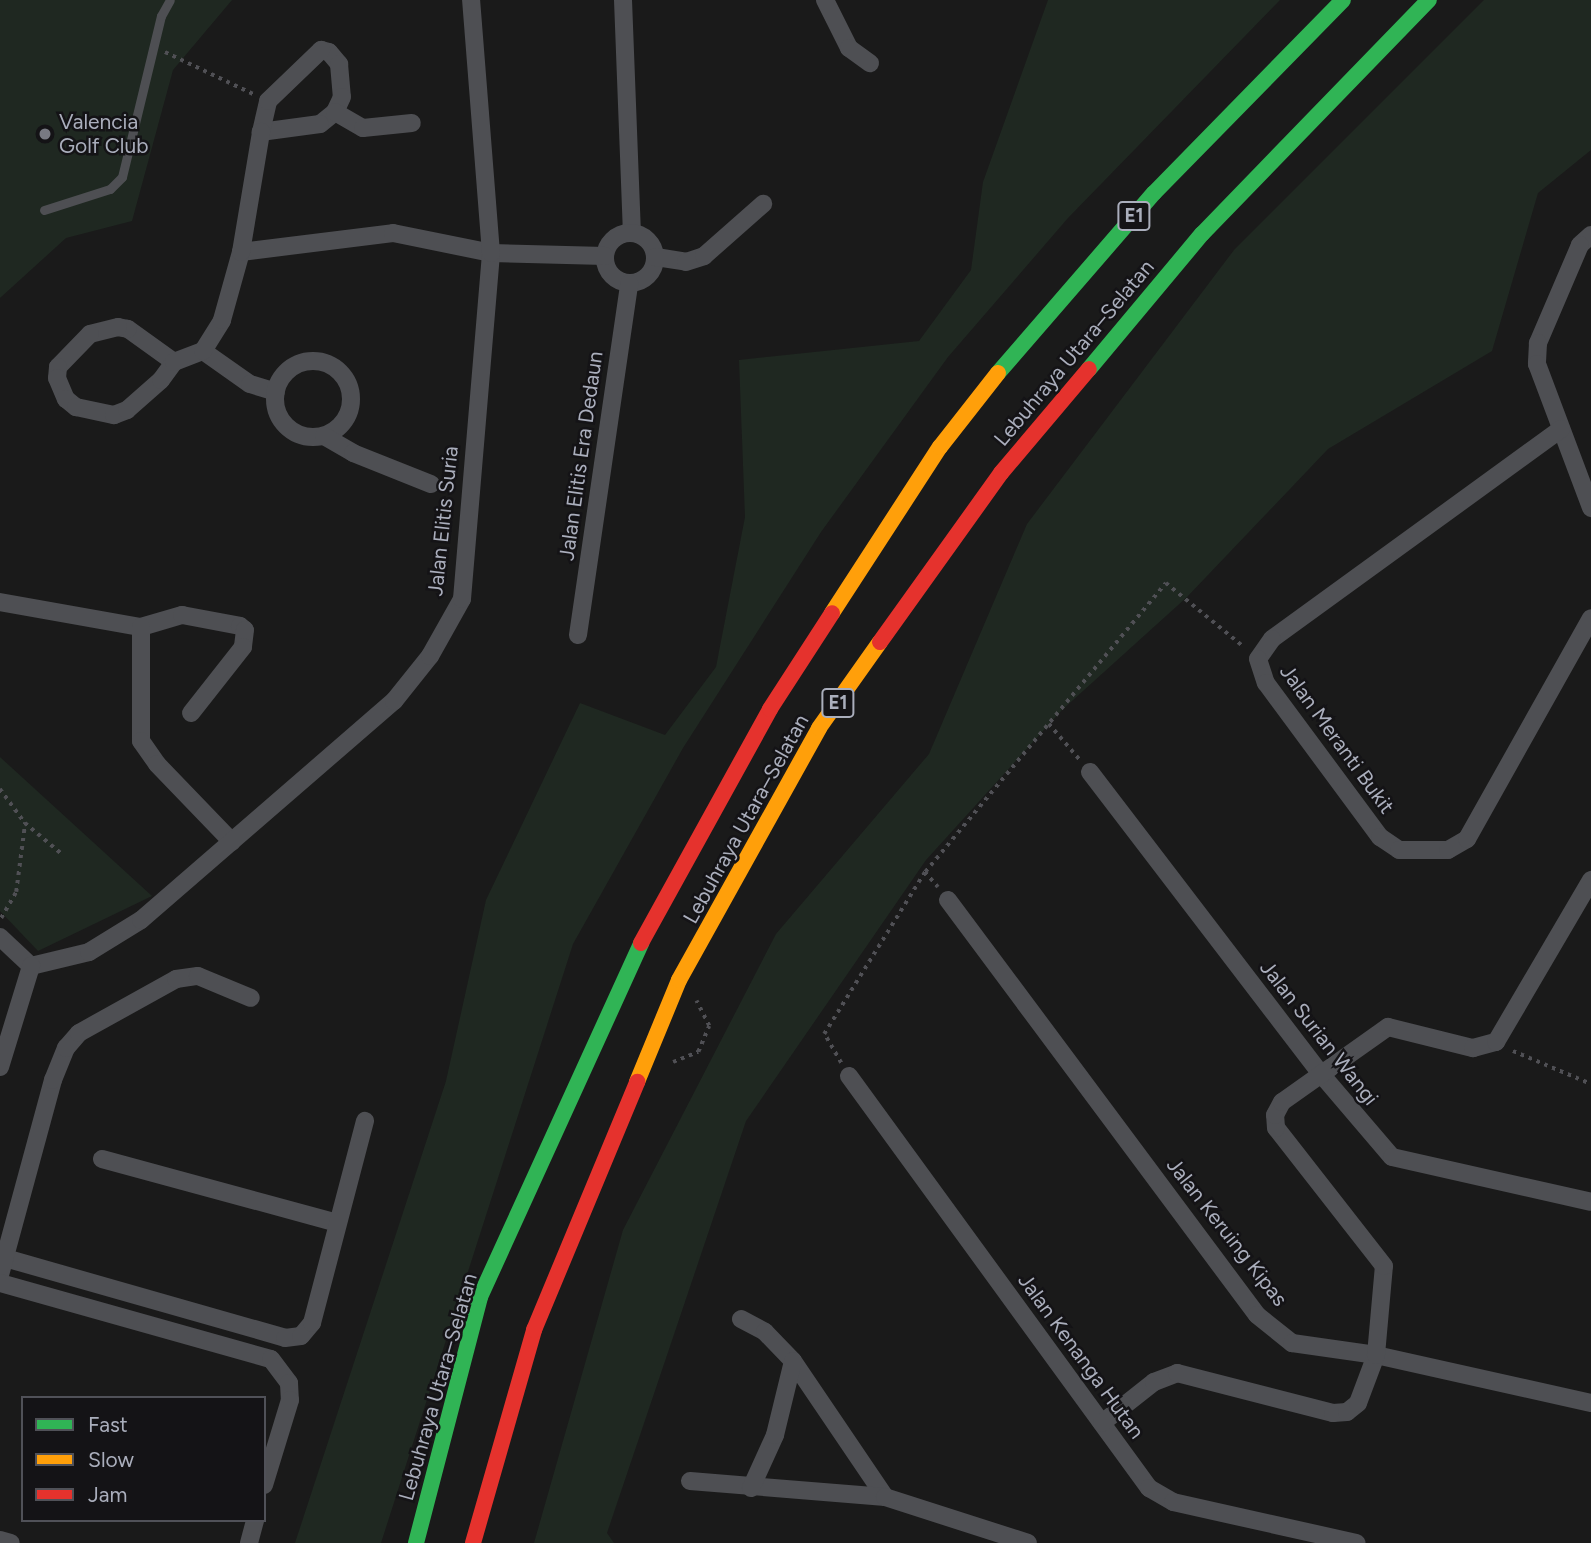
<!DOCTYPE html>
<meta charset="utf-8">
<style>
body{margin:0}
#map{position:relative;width:1591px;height:1543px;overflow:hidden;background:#1a1a1a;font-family:Figtree,sans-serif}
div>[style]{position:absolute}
.green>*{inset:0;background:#1f2821}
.path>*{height:3.5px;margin-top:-1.75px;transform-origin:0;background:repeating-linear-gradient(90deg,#505055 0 3.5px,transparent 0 8.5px)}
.lane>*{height:9px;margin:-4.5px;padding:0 4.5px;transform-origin:4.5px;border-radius:4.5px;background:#4e4f53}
.street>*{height:18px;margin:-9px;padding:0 9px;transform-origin:9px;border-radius:9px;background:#4e4f53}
.street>.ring{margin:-9px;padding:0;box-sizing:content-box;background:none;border:18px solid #4e4f53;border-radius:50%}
.fast>*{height:16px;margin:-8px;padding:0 8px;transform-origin:8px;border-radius:8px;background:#30b455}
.slow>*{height:16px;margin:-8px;padding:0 8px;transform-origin:8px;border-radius:8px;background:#ff9f0a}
.jam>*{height:16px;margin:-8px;padding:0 8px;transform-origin:8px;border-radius:8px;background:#e5322d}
.dots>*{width:19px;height:19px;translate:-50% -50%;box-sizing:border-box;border:4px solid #141316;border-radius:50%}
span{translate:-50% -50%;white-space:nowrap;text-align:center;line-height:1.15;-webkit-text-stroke:5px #141316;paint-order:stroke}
.shield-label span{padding:2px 5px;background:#141316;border:2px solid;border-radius:5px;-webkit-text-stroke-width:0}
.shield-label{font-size:19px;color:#aaaebc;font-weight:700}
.poi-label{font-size:21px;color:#aaaebc}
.left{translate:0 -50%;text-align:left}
.street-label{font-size:21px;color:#aaaebc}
.legend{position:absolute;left:21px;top:1396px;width:245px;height:126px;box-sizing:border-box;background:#141316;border:2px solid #505158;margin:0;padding:9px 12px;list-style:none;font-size:21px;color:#aaaebc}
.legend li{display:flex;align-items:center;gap:14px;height:35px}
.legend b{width:35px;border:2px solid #505158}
</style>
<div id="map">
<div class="green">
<i style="clip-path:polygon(0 0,232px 0,173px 70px,132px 221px,66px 238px,0 298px)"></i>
<i style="clip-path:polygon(1048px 0,1280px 0,1068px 218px,948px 357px,821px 532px,683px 748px,573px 944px,381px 1543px,295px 1543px,446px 1081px,486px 900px,580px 703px,665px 735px,716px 667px,745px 517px,739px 360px,919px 341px,971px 270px,983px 182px)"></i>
<i style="clip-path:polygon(1484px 0,1591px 0,1591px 150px,1538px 193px,1492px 351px,1328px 449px,1187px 597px,1062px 710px,926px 860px,746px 1121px,607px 1533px,614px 1543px,534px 1543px,623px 1230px,776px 934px,929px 754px,1027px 524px,1234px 250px)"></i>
<i style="clip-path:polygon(0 757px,152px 896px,38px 951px,0 911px)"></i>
</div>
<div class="path">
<i style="left:165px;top:52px;width:98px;rotate:25.5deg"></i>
<i style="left:1049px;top:724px;width:48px;rotate:49.3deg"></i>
<i style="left:0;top:789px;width:42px;rotate:53.7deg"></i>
<i style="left:25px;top:823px;width:50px;rotate:40.1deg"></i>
<i style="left:925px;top:872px;width:376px;rotate:-50.2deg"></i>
<i style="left:1166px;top:583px;width:101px;rotate:39.4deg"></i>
<i style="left:1px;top:918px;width:30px;rotate:-60deg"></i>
<i style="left:16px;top:892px;width:70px;rotate:-82.6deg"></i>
<i style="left:1513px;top:1051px;width:85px;rotate:22.9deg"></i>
<i style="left:673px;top:1062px;width:27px;rotate:-22deg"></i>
<i style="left:698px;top:1052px;width:28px;rotate:-67deg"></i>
<i style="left:709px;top:1026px;width:28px;rotate:-117deg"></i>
<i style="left:841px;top:1063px;width:34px;rotate:-120deg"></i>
<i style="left:824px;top:1034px;width:191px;rotate:-58.1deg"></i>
<i style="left:925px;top:872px;width:20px;rotate:49deg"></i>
</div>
<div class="lane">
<i style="left:44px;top:210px;width:69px;rotate:-17.7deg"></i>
<i style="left:110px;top:189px;width:17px;rotate:-45deg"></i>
<i style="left:122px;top:177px;width:166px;rotate:-76.4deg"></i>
<i style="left:161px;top:16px;width:18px;rotate:-61deg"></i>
</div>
<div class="street">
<i style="left:623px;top:0;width:233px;rotate:87.8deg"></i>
<i style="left:825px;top:0;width:54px;rotate:63.4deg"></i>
<i style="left:849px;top:48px;width:26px;rotate:36deg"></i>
<i style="left:321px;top:50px;width:8px;rotate:14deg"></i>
<i style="left:329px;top:52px;width:16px;rotate:50deg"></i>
<i style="left:339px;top:64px;width:33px;rotate:85deg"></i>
<i style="left:342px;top:97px;width:17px;rotate:115deg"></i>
<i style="left:335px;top:112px;width:19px;rotate:141deg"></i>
<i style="left:320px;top:124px;width:60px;rotate:172.3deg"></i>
<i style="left:261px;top:132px;width:32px;rotate:-77deg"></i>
<i style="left:268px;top:101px;width:74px;rotate:-43.9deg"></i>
<i style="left:335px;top:112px;width:32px;rotate:30deg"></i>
<i style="left:363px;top:128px;width:49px;rotate:-5.8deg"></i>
<i class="ring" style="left:605px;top:233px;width:32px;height:32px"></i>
<i style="left:1591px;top:235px;width:15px;rotate:138deg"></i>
<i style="left:1580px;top:245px;width:107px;rotate:113.2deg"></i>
<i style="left:1538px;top:343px;width:21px;rotate:93deg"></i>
<i style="left:1537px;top:364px;width:154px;rotate:69.4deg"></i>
<i style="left:241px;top:252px;width:153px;rotate:-7.1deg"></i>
<i style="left:393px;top:233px;width:100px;rotate:11.5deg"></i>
<i style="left:491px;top:253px;width:114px;rotate:1.5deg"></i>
<i style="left:656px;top:257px;width:30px;rotate:9deg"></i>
<i style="left:686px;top:262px;width:19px;rotate:-18deg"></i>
<i style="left:704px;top:256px;width:79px;rotate:-41.4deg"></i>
<i style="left:203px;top:351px;width:57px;rotate:35.1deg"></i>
<i style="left:250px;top:384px;width:27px;rotate:17deg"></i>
<i class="ring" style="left:275px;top:361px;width:58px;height:58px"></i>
<i style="left:174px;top:362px;width:57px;rotate:-144.3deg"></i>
<i style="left:128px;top:329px;width:10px;rotate:-169deg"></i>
<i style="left:118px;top:327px;width:29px;rotate:166deg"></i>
<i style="left:90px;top:334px;width:46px;rotate:134.1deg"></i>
<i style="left:58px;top:367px;width:11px;rotate:95deg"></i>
<i style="left:57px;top:378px;width:23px;rotate:67deg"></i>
<i style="left:66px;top:399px;width:13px;rotate:39deg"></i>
<i style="left:76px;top:407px;width:39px;rotate:12deg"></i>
<i style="left:114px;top:415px;width:14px;rotate:-21deg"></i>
<i style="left:127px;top:410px;width:45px;rotate:-41.4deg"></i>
<i style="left:161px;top:380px;width:22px;rotate:-54deg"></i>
<i style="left:174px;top:362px;width:31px;rotate:-21deg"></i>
<i style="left:203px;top:351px;width:36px;rotate:-58deg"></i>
<i style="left:222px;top:320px;width:71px;rotate:-74.4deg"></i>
<i style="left:241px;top:252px;width:122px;rotate:-80.5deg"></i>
<i style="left:1561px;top:429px;width:357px;rotate:144deg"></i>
<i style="left:1272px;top:639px;width:24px;rotate:125deg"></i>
<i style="left:1258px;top:659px;width:25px;rotate:72deg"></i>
<i style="left:1266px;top:683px;width:192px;rotate:53.5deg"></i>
<i style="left:1380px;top:837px;width:23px;rotate:34deg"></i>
<i style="left:1399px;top:850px;width:49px"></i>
<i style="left:1448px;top:850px;width:22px;rotate:-30deg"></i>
<i style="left:1467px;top:839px;width:253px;rotate:-60.7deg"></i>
<i style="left:324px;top:436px;width:34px;rotate:30deg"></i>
<i style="left:353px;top:453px;width:84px;rotate:21.7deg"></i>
<i style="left:0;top:602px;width:143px;rotate:10.1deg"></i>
<i style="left:141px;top:627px;width:43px;rotate:-16.3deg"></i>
<i style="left:182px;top:615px;width:59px;rotate:10.7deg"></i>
<i style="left:240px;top:626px;width:6px;rotate:39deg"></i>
<i style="left:245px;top:630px;width:17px;rotate:97deg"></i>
<i style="left:243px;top:647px;width:84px;rotate:128.2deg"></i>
<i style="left:141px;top:627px;width:114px;rotate:90deg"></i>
<i style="left:141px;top:741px;width:28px;rotate:55deg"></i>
<i style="left:157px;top:764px;width:108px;rotate:46.1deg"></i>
<i style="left:578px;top:635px;width:355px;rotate:-81.7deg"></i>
<i style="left:1090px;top:772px;width:380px;rotate:52.6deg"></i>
<i style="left:1321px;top:1074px;width:109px;rotate:49.5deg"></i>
<i style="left:1392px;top:1157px;width:204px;rotate:12.7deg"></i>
<i style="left:948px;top:900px;width:517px;rotate:53.33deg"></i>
<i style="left:1257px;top:1315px;width:45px;rotate:38.7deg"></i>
<i style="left:1292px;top:1343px;width:85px;rotate:8.1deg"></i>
<i style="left:1376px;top:1355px;width:220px;rotate:12.6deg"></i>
<i style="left:0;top:937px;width:42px;rotate:43.1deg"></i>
<i style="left:31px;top:966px;width:60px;rotate:-13.6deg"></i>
<i style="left:89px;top:952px;width:61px;rotate:-31.6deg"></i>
<i style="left:141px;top:920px;width:335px;rotate:-40.9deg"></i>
<i style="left:394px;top:701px;width:58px;rotate:-51.3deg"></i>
<i style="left:430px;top:656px;width:65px;rotate:-60.7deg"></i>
<i style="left:462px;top:599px;width:347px;rotate:-85.2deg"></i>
<i style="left:491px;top:253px;width:254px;rotate:-94.5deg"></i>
<i style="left:0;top:1067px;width:106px;rotate:-72.9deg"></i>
<i style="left:849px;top:1076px;width:510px;rotate:53.94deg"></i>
<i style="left:1149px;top:1488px;width:28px;rotate:30deg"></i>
<i style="left:1173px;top:1502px;width:188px;rotate:12.6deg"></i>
<i style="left:102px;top:1159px;width:244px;rotate:15.2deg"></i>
<i style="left:5px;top:1258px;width:291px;rotate:15.9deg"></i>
<i style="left:285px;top:1338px;width:16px;rotate:-7deg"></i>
<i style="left:301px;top:1336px;width:17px;rotate:-50deg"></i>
<i style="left:312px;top:1323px;width:209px;rotate:-75.3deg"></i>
<i style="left:0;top:1275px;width:202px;rotate:-74.8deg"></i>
<i style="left:53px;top:1080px;width:35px;rotate:-68deg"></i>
<i style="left:66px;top:1048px;width:20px;rotate:-49deg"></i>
<i style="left:79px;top:1033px;width:111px;rotate:-29.1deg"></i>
<i style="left:176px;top:979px;width:22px;rotate:-8deg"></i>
<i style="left:198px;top:976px;width:57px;rotate:22.5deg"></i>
<i style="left:0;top:1283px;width:281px;rotate:15.7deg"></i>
<i style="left:271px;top:1359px;width:30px;rotate:53deg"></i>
<i style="left:289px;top:1383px;width:17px;rotate:87deg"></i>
<i style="left:290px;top:1400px;width:89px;rotate:107deg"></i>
<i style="left:741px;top:1319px;width:27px;rotate:28deg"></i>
<i style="left:765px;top:1332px;width:40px;rotate:46deg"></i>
<i style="left:793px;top:1361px;width:164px;rotate:55.9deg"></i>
<i style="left:1102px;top:1423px;width:66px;rotate:-38.3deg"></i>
<i style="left:1154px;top:1382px;width:25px;rotate:-21deg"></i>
<i style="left:1177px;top:1373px;width:161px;rotate:14.4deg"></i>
<i style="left:1333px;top:1413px;width:14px;rotate:-4deg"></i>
<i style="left:1347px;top:1412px;width:14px;rotate:-39deg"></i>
<i style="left:1358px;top:1403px;width:51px;rotate:-69.4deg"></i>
<i style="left:1376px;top:1355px;width:89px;rotate:-84.9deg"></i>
<i style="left:1384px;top:1266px;width:175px;rotate:-128deg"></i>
<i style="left:1276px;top:1128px;width:13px;rotate:-94deg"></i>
<i style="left:1275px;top:1115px;width:15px;rotate:-62deg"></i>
<i style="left:1282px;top:1102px;width:130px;rotate:-35.3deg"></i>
<i style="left:1388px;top:1027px;width:88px;rotate:13.9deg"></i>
<i style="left:1473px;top:1048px;width:24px;rotate:-15deg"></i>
<i style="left:1496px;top:1042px;width:188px;rotate:-59.6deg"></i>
<i style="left:690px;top:1481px;width:196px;rotate:4.7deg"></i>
<i style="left:885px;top:1497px;width:150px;rotate:17.8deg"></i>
<i style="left:751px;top:1488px;width:58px;rotate:-65.6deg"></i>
<i style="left:775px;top:1435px;width:76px;rotate:-76.3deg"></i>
<i style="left:0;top:1540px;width:11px;rotate:15deg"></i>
<i style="left:249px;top:1543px;width:24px;rotate:-75deg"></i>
</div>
<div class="fast">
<i style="left:1089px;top:369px;width:176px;rotate:-50.1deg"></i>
<i style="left:1202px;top:234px;width:326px;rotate:-45.9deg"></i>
<i style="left:998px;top:373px;width:238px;rotate:-49.1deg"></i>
<i style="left:1154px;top:193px;width:270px;rotate:-45.6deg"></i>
<i style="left:416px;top:1543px;width:254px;rotate:-75.4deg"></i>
<i style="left:480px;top:1297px;width:389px;rotate:-65.5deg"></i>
</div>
<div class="slow">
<i style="left:832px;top:613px;width:198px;rotate:-57deg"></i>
<i style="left:940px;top:447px;width:94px;rotate:-51.9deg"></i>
<i style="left:637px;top:1082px;width:110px;rotate:-67.6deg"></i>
<i style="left:679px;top:980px;width:288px;rotate:-60.9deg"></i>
<i style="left:819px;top:728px;width:105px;rotate:-54.7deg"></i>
</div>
<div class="jam">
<i style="left:880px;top:642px;width:208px;rotate:-54.4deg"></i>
<i style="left:1001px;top:473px;width:136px;rotate:-49.8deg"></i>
<i style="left:641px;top:943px;width:267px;rotate:-61.1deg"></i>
<i style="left:770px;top:709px;width:114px;rotate:-57.1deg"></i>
<i style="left:473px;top:1543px;width:222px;rotate:-74deg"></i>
<i style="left:534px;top:1330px;width:269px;rotate:-67.4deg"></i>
</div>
<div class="dots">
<i style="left:45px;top:134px;background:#787a83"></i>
</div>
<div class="shield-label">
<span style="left:1134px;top:216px">E1</span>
<span style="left:838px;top:703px">E1</span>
</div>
<div class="poi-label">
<span class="left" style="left:59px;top:134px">Valencia<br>Golf Club</span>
</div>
<div class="street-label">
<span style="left:1074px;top:353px;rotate:-50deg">Lebuhraya Utara–Selatan</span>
<span style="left:581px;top:456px;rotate:-82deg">Jalan Elitis Era Dedaun</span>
<span style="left:443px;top:521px;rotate:-84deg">Jalan Elitis Suria</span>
<span style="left:1337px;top:739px;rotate:54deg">Jalan Meranti Bukit</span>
<span style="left:746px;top:819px;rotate:-61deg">Lebuhraya Utara–Selatan</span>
<span style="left:1319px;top:1033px;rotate:52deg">Jalan Surian Wangi</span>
<span style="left:1227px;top:1232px;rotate:52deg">Jalan Keruing Kipas</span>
<span style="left:1081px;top:1356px;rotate:54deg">Jalan Kenanga Hutan</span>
<span style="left:438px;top:1387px;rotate:-74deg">Lebuhraya Utara–Selatan</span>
</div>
<ul class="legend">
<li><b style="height:9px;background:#30b455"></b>Fast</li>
<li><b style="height:9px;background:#ff9f0a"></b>Slow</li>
<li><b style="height:9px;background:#e5322d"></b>Jam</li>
</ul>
</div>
